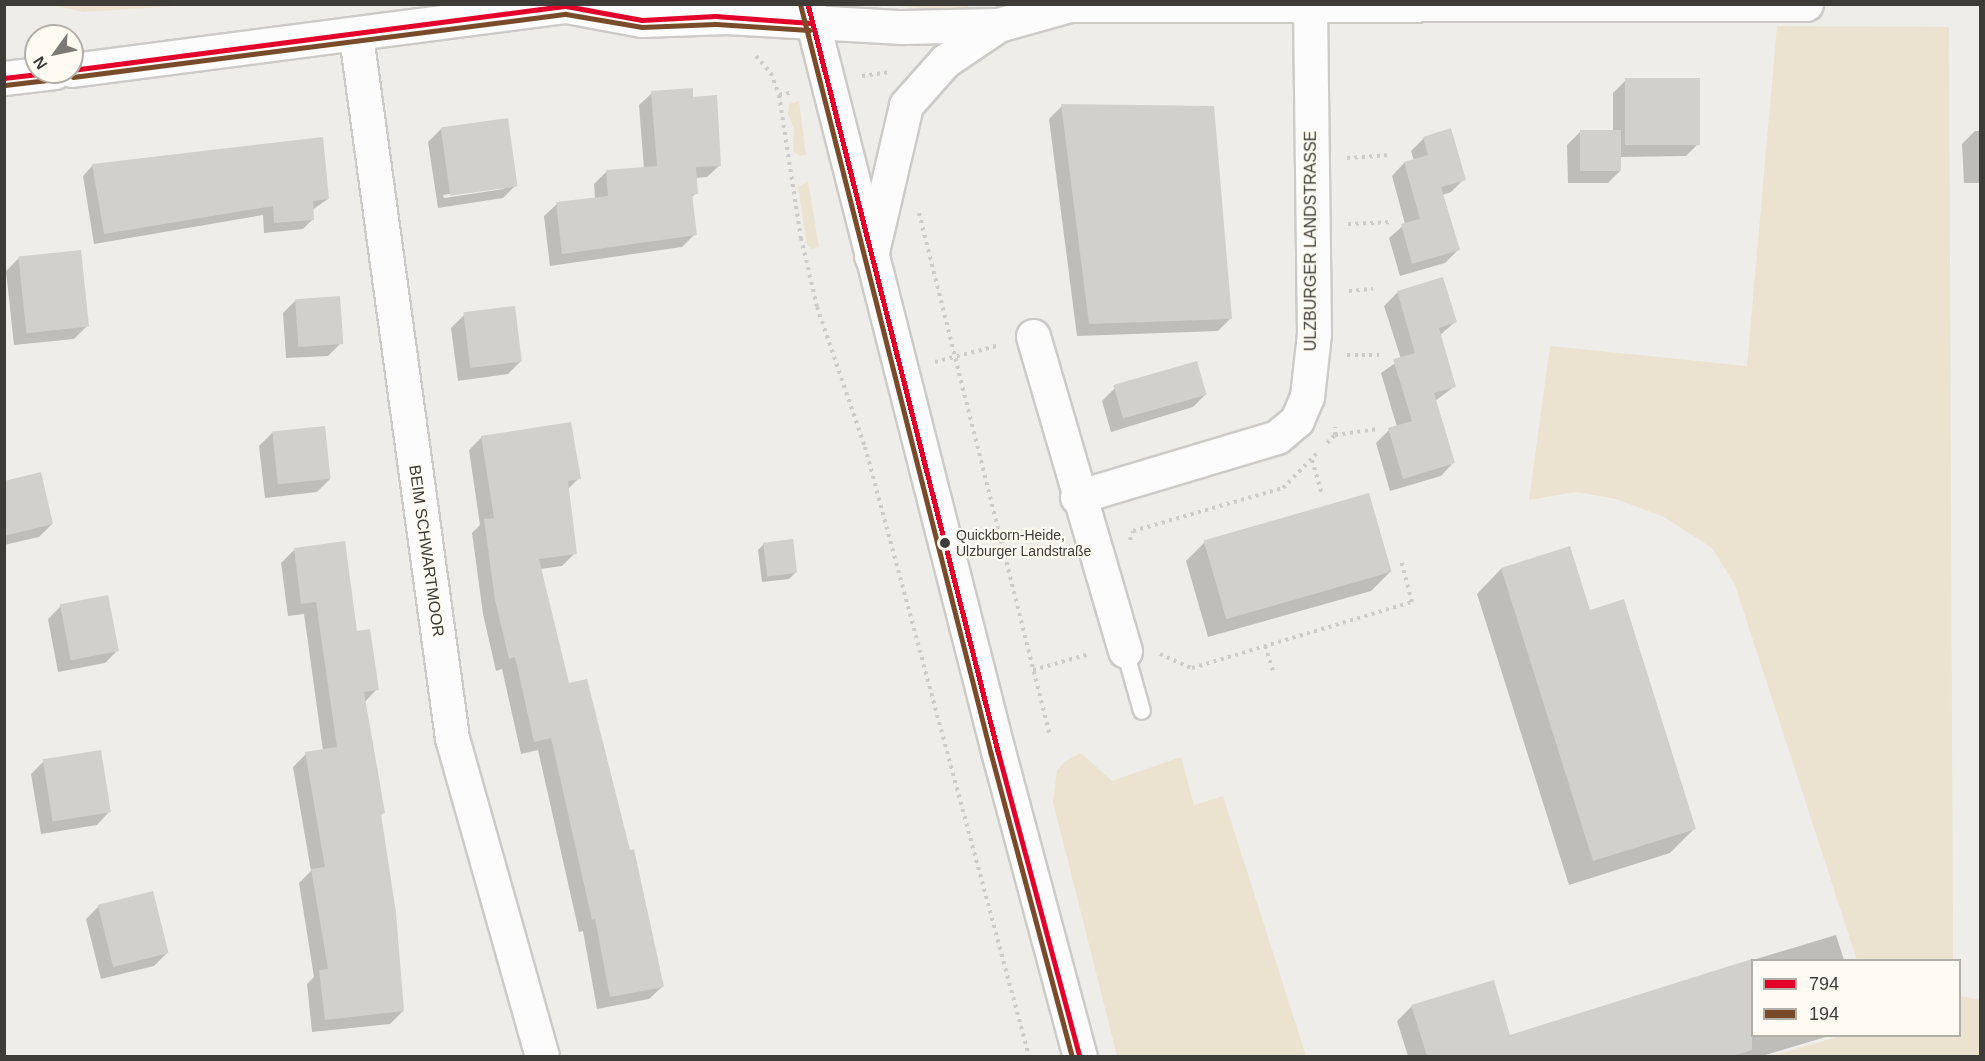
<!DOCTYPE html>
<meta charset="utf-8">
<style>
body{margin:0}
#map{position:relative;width:1985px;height:1061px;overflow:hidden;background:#eeede9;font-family:Arial,sans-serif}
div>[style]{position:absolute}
.green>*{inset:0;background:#ebe3d0}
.shadow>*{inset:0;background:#0003}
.building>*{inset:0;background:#d1d0cd;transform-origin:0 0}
.path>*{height:4px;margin-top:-2px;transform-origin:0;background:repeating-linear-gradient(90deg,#cdccca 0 3px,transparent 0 7.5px)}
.roads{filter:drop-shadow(2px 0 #cccbc8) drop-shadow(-2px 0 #cccbc8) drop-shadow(0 2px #cccbc8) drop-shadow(0 -2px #cccbc8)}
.service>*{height:16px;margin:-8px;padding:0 8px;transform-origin:8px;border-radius:8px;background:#fcfcfc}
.minor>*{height:33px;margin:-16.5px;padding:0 16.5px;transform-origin:16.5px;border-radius:16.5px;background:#fcfcfc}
.primary>*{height:33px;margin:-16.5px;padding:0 16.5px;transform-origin:16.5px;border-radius:16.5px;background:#fcfcfc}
.bus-1>*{height:4.5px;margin:-2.25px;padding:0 2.25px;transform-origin:2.25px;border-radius:2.25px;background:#e4002b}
.bus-2>*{height:4.5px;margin:-2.25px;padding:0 2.25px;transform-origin:2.25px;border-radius:2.25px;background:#7a4b2a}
.dots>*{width:16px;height:16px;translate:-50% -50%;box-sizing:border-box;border:3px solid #fffbf3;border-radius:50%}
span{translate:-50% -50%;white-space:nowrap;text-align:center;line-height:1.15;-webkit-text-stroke:4.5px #fffbf3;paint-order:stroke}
.bus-label{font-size:14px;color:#3e3c39}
.left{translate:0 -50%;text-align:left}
.street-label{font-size:16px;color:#3e3c39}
.frame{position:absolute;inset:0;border:6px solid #3e3c39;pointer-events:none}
.legend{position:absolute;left:1751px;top:959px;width:210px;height:78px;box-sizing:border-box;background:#fffbf3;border:2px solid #b2afa9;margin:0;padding:8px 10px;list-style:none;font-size:18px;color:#3e3c39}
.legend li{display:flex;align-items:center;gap:12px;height:30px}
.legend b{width:30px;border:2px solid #b2afa9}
.north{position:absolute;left:24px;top:24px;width:60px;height:60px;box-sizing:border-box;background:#fffbf3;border:2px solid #b2afa9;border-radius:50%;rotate:237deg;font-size:16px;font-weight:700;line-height:24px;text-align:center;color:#3e3c39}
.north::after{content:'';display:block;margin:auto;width:21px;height:27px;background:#7c7a77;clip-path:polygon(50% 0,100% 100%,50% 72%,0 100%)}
</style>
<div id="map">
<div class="green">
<i style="clip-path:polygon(52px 5px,191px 5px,83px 12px)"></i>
<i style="clip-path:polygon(889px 5px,972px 4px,972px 5px,966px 8px,929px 9px)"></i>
<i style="clip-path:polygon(1777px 26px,1949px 27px,1953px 960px,1857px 960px,1735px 585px,1712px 548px,1664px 517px,1616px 499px,1576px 492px,1529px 500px,1550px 346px,1747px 366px)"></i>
<i style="clip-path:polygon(799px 101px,806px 155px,800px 156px,793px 151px,794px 129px,788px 114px,789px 104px)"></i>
<i style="clip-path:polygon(808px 181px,819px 247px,812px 249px,807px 245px,798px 187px)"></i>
<i style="clip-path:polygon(1081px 753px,1112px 781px,1181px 757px,1194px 805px,1223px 796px,1306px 1056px,1117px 1056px,1053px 802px,1057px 771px,1065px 761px)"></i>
<i style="clip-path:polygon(1960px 996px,1980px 1000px,1980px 1056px,1772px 1056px,1840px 1036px,1960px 1036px)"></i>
</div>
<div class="shadow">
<i style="clip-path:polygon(1626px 80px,1699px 143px,1686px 156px,1620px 157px,1621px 170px,1608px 183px,1568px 183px,1567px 145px,1580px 132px,1613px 132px,1613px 93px)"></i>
<i style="clip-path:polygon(652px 93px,692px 99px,720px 165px,707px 177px,695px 178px,696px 193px,691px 198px,695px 234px,682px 247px,550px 266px,544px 216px,557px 204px,595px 199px,594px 184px,606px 172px,644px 169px,639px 105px)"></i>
<i style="clip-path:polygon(1062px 106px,1231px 318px,1218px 331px,1077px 336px,1049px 119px)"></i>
<i style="clip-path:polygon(evenodd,441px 129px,516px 185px,503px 198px,438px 208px,428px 142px,441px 129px,504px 186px,504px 189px,444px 198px,443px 195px,504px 186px)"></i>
<i style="clip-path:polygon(1975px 131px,1980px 131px,1980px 183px,1964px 183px,1962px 144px)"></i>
<i style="clip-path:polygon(1424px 138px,1464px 179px,1451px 192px,1442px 195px,1458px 250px,1445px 263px,1400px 276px,1389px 238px,1405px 224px,1392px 176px,1404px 163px,1414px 161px,1411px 151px)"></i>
<i style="clip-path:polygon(93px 165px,328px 199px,312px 210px,313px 219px,303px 229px,264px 233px,263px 215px,94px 244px,83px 176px)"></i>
<i style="clip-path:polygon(19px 258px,87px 326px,74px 339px,14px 345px,6px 271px)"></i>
<i style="clip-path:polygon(1442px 279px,1455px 322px,1439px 336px,1455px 386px,1435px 401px,1453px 463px,1441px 476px,1390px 491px,1376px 443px,1389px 430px,1397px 427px,1381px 373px,1401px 359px,1384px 306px,1397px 293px)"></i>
<i style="clip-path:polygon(296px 300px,341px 343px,328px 356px,286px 358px,283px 313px)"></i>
<i style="clip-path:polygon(464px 315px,521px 361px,508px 374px,458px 381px,451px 328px)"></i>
<i style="clip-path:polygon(1115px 388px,1206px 394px,1193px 407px,1111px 432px,1102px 401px)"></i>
<i style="clip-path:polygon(272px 433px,330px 479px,317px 492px,265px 498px,259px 446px)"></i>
<i style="clip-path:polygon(482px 437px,579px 478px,567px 490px,575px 553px,562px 566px,540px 569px,568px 684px,662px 987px,649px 999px,597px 1009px,583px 931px,579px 932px,538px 750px,521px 754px,502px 669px,496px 671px,483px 614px,472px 533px,480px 525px,469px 450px)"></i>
<i style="clip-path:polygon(4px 483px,52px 524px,39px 537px,4px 545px)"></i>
<i style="clip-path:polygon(1205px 542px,1390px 572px,1371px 591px,1208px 637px,1186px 561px)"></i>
<i style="clip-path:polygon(764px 544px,796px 572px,789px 579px,762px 582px,758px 550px)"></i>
<i style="clip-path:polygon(1569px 548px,1589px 612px,1694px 829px,1670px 853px,1569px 885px,1477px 594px,1501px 569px)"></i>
<i style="clip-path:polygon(294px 550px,356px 633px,377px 689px,364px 703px,383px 813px,380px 816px,403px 1011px,390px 1024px,312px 1032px,307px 984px,314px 977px,299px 883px,311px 871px,293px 767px,306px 754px,323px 751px,304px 614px,288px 616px,281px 563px)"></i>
<i style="clip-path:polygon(61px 606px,118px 650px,105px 663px,58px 672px,48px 619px)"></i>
<i style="clip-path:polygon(44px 761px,109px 812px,97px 825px,41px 834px,31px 774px)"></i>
<i style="clip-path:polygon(99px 906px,167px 953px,154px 966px,101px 979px,86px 919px)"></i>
<i style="clip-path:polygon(1836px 935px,1844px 960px,1753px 960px)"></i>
<i style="clip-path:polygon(1752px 961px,1752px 1036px,1829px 1036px,1762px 1056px,1408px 1056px,1397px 1021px,1412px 1006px,1509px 1037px)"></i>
</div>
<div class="building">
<i style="left:1625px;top:78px;width:75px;height:67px"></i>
<i style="clip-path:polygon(693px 88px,693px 97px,717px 95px,721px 166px,696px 167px,698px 194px,692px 194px,697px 235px,562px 254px,556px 202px,608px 196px,606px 170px,657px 166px,651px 91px)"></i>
<i style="clip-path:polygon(1061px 104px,1214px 106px,1232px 319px,1089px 324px)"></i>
<i style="left:508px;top:118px;width:69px;height:68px;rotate:82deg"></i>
<i style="clip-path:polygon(1451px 128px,1466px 180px,1441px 187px,1460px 250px,1412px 264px,1401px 224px,1420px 219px,1404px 162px,1428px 155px,1423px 137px)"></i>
<i style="left:1580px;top:130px;width:41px;height:41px"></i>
<i style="clip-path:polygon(323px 137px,329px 199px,313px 201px,314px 220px,274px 223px,273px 206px,104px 234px,92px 164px)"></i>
<i style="left:81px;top:250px;width:77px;height:63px;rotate:84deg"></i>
<i style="clip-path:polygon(1443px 277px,1457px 322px,1439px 328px,1456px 387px,1434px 393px,1455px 463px,1403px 479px,1388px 428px,1412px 421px,1393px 359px,1415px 353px,1397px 291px)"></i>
<i style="left:340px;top:296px;width:48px;height:45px;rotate:86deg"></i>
<i style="left:515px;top:306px;width:56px;height:52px;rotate:83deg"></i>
<i style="left:1197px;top:361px;width:35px;height:87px;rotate:74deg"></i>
<i style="clip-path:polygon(571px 422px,581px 479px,568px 481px,577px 554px,539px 559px,569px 683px,587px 679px,630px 850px,634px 849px,664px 987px,610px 997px,595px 919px,592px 920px,551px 738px,534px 742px,515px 657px,509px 659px,495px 600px,484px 519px,494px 518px,481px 436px)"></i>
<i style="left:325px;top:426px;width:53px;height:53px;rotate:84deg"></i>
<i style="clip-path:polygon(41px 472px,53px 524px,4px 536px,4px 481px)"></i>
<i style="left:1369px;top:493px;width:82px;height:172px;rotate:74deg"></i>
<i style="left:793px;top:539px;width:34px;height:30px;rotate:83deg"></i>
<i style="clip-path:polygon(345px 541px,357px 631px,370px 629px,379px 690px,364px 692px,385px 813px,381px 814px,396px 913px,404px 1011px,325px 1020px,319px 970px,328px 969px,311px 869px,325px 867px,305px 752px,337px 747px,316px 602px,301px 604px,294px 548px)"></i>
<i style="clip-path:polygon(1570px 546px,1590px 610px,1624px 599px,1696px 829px,1593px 861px,1501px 568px)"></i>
<i style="left:108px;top:595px;width:57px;height:49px;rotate:79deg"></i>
<i style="left:101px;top:750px;width:63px;height:59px;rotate:81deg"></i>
<i style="left:153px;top:891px;width:64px;height:57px;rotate:76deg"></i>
<i style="clip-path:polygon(1752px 959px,1752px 1050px,1733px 1056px,1427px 1056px,1411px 1005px,1494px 980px,1510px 1035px)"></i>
</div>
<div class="path">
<i style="left:756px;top:56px;width:23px;rotate:49deg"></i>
<i style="left:771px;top:73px;width:23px;rotate:70deg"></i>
<i style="left:779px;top:95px;width:145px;rotate:81.3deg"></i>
<i style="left:801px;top:238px;width:71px;rotate:76.9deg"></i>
<i style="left:817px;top:307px;width:148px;rotate:71.1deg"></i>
<i style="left:865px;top:447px;width:631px;rotate:74.93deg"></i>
<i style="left:862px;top:76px;width:27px;rotate:-8deg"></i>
<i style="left:779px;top:95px;width:14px;rotate:-12deg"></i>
<i style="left:1347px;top:158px;width:45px;rotate:-3.8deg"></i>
<i style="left:919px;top:213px;width:539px;rotate:75.94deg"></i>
<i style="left:1348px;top:224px;width:44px;rotate:-2.6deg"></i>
<i style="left:1349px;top:291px;width:24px;rotate:-5deg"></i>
<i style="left:1347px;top:355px;width:32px"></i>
<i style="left:935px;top:362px;width:67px;rotate:-14.7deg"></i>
<i style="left:1335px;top:435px;width:43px;rotate:-7.9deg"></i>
<i style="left:1327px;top:443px;width:11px;rotate:-45deg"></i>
<i style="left:1335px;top:435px;width:8px;rotate:-90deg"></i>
<i style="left:1312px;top:460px;width:37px;rotate:74deg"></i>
<i style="left:1130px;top:540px;width:9px;rotate:-72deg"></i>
<i style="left:1133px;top:531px;width:156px;rotate:-16deg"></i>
<i style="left:1283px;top:488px;width:49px;rotate:-45.8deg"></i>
<i style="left:1265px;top:646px;width:26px;rotate:72deg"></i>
<i style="left:1160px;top:654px;width:35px;rotate:24deg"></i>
<i style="left:1192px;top:668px;width:230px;rotate:-16.7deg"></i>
<i style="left:1412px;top:602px;width:43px;rotate:-104.7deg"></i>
<i style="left:1033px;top:670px;width:59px;rotate:-15.7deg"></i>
</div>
<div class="roads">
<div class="service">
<i style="left:1125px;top:651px;width:62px;rotate:74.2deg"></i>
</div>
<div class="minor">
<i style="left:356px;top:36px;width:709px;rotate:82.21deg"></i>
<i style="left:452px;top:738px;width:330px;rotate:74.2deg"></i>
<i style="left:72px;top:70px;width:498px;rotate:-7.4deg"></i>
<i style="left:566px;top:6px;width:77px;rotate:10.4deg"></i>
<i style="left:642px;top:20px;width:84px;rotate:-2deg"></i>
<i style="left:726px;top:17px;width:176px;rotate:3.3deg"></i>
<i style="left:902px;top:27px;width:96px;rotate:-1.2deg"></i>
<i style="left:998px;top:25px;width:75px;rotate:-15.5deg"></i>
<i style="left:1070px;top:5px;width:736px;rotate:-0.08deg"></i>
<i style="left:4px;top:78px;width:51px;rotate:-6.7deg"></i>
<i style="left:871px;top:256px;width:155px;rotate:-76.9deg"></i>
<i style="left:906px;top:105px;width:59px;rotate:-48.4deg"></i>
<i style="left:945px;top:61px;width:63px;rotate:-33.9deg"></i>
<i style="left:1033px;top:336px;width:328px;rotate:73.7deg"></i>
<i style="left:1077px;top:497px;width:209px;rotate:-16.7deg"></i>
<i style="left:1277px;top:437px;width:26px;rotate:-40deg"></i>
<i style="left:1297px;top:420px;width:25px;rotate:-67deg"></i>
<i style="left:1307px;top:397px;width:63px;rotate:-83.7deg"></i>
<i style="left:1314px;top:334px;width:329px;rotate:-90.7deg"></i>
</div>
<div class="primary">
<i style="left:808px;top:4px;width:771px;rotate:75.73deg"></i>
<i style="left:998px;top:751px;width:316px;rotate:75deg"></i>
</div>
</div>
<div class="bus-1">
<i style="left:808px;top:4px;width:771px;rotate:75.73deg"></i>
<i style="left:998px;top:751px;width:316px;rotate:75deg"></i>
<i style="left:72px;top:70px;width:498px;rotate:-7.4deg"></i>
<i style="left:566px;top:6px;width:77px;rotate:10.4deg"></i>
<i style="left:642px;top:20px;width:73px;rotate:-3.1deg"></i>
<i style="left:715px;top:16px;width:96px;rotate:4.2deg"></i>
<i style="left:4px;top:78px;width:51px;rotate:-6.7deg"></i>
</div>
<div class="bus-2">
<i style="left:801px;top:6px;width:771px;rotate:75.73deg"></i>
<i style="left:991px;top:753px;width:314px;rotate:75deg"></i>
<i style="left:73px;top:77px;width:497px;rotate:-7.3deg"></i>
<i style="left:566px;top:14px;width:77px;rotate:9.7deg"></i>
<i style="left:642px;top:27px;width:73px;rotate:-2.4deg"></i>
<i style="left:715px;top:24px;width:95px;rotate:3.6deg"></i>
<i style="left:5px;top:85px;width:51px;rotate:-6.7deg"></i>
</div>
<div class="dots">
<i style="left:945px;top:543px;background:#3e3c39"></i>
</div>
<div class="bus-label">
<span class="left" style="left:956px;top:543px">Quickborn-Heide,<br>Ulzburger Landstraße</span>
</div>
<div class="street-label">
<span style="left:1311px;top:241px;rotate:-90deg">ULZBURGER LANDSTRASSE</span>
<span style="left:426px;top:551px;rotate:82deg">BEIM SCHWARTMOOR</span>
</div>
<div class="frame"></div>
<ul class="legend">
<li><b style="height:8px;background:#e4002b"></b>794</li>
<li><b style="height:8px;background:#7a4b2a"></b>194</li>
</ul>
<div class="north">N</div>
</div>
